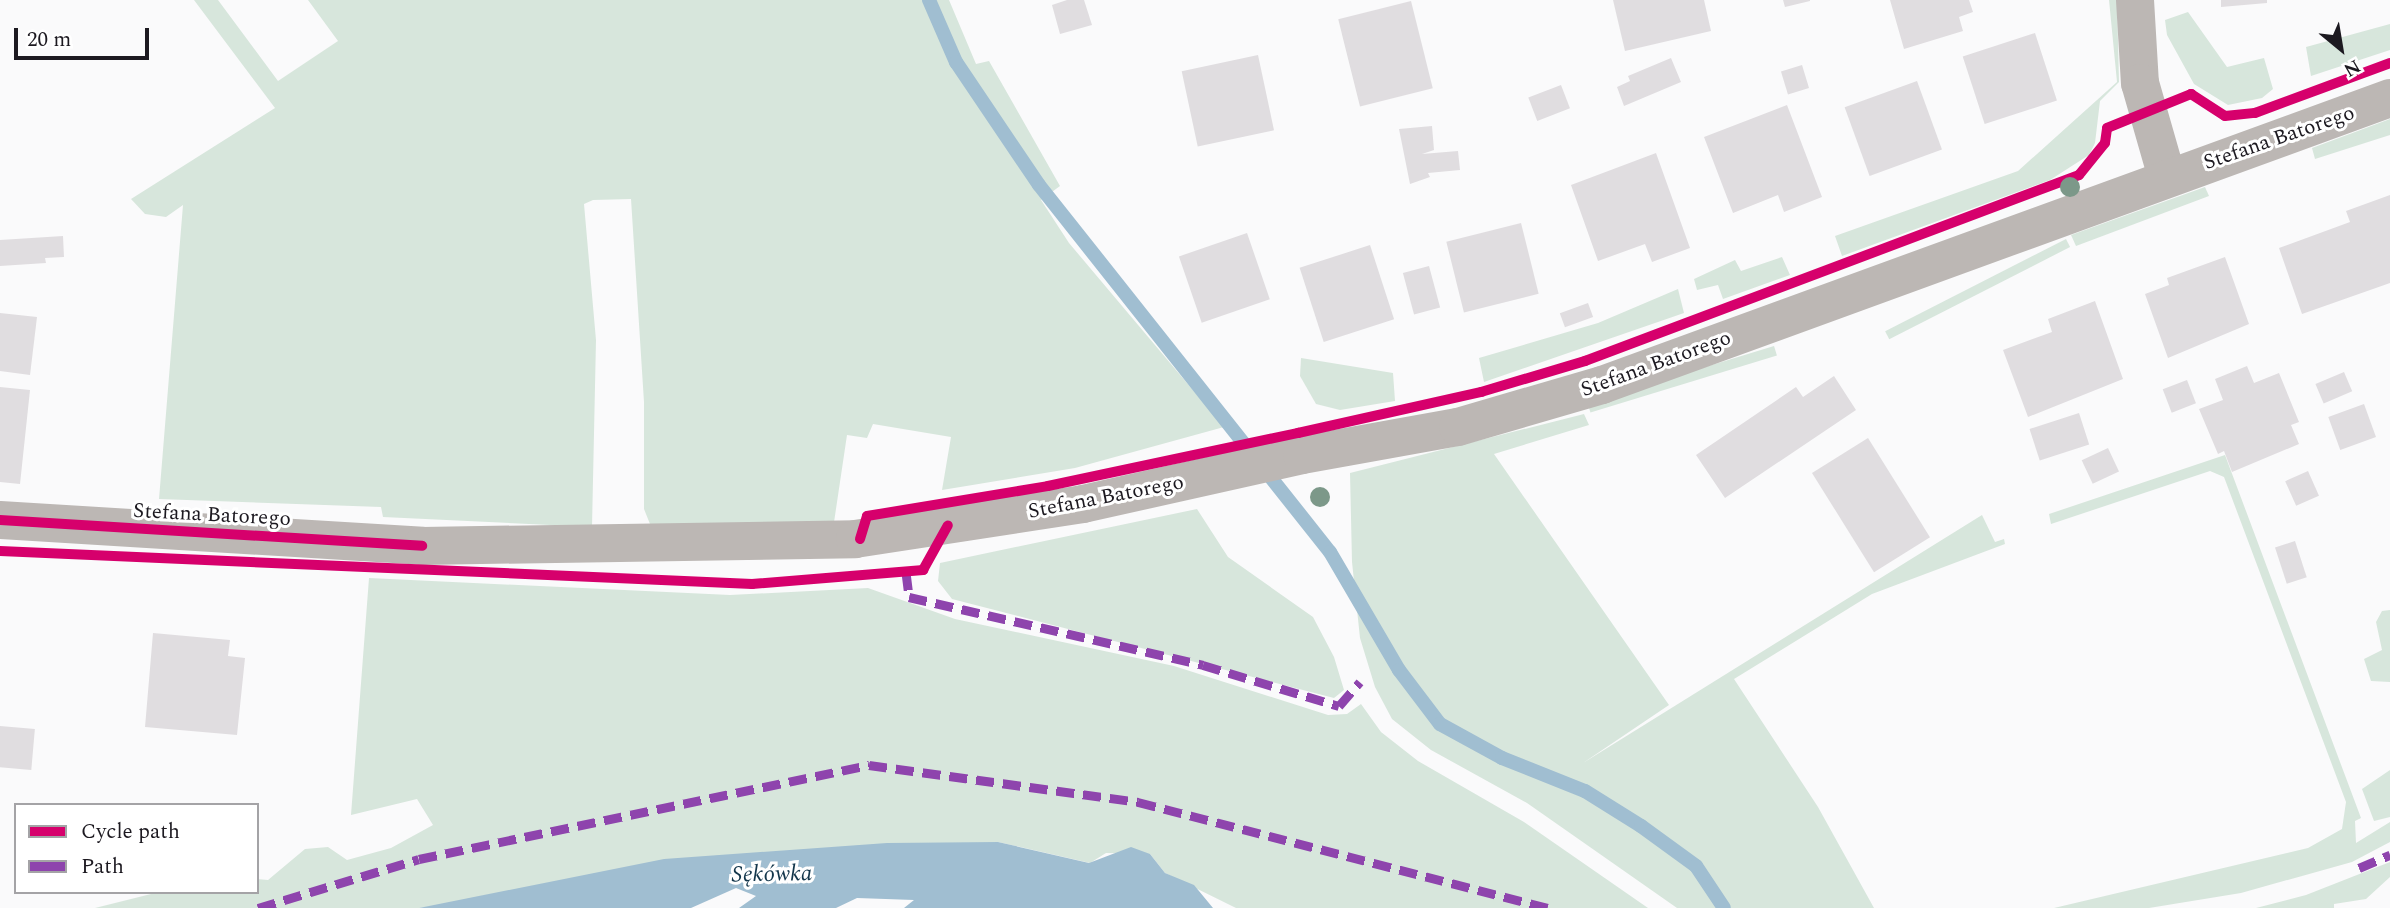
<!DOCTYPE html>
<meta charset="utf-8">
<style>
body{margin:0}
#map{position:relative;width:2390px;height:908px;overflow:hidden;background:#fafafb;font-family:Spectral,serif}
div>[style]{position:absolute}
.green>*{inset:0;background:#d7e6dc;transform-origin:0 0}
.water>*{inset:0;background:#a0bed1}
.stream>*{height:14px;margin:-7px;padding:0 7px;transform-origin:7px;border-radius:7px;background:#a0bed1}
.building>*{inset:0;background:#e0dde0;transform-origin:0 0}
.minor>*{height:38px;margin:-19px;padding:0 19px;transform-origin:19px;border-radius:19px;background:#bcb7b4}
.quiet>*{height:9px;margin-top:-4.5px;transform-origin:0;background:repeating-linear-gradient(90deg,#8e44ad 0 18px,transparent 0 27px)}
.cycleway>*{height:10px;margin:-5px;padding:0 5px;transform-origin:5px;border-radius:5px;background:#d6006c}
.trees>*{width:20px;height:20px;margin:-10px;border-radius:50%;background:#7c9889}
span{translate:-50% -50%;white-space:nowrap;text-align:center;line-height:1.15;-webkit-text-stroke:6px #fff;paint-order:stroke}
.street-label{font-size:21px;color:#1c1920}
.water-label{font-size:23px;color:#13364b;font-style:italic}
.legend{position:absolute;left:14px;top:803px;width:245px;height:91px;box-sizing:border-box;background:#fff;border:2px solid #a4a3a6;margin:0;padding:9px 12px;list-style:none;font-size:21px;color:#1c1920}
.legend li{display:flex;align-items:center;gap:14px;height:35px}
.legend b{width:35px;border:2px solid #a4a3a6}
.north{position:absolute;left:2306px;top:14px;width:70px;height:70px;-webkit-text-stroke:5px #fff;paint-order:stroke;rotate:150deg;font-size:19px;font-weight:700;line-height:28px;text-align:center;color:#1c1920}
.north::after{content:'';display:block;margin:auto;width:24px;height:32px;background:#1c1920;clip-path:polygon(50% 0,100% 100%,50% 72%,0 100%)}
.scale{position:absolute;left:14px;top:28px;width:135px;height:32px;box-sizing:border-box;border:4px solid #1c1920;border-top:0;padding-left:9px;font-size:21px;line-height:24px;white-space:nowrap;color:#1c1920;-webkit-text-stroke:5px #fff;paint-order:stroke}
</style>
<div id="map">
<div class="green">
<i style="clip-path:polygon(194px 0,218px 0,278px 81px,338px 41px,308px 0,949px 0,976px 64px,989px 61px,1060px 186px,1041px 200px,1069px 243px,1224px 427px,1075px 468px,942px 490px,951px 437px,873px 424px,867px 438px,847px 435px,833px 529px,652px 529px,644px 509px,644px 402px,631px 199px,593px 200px,584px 204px,596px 340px,592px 527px,383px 517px,381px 507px,159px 499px,183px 205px,166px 217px,145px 214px,131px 199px,275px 108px)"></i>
<i style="clip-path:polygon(2109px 0,2117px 0,2119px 82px,2100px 101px,2095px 143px,2089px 155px,2050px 180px,1842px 256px,1835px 236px,2018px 171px,2117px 82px)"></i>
<i style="clip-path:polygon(2188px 12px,2227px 67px,2264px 58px,2273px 89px,2262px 98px,2228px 105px,2194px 84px,2167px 35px,2165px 20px)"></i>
<i style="clip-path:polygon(2390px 24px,2390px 50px,2311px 76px,2306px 47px)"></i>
<i style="clip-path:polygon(2390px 119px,2390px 135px,2315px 159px,2312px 148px)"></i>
<i style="clip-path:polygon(2205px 187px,2209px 196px,2076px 246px,2071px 235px)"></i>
<i style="left:2066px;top:239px;width:9px;height:203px;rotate:63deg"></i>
<i style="clip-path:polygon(1782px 257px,1790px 275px,1723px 299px,1718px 285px,1697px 290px,1694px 279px,1735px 260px,1741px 271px)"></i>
<i style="clip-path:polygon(1678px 289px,1684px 313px,1484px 382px,1479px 358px,1598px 323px)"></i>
<i style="left:1774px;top:346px;width:10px;height:195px;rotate:73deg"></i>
<i style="clip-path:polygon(1301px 358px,1393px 373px,1395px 401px,1340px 410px,1316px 404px,1300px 376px)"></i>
<i style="clip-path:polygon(1584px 414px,1589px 425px,1494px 454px,1669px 705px,1583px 763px,1982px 515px,1995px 542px,2004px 539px,2005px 544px,1872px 594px,1734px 679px,1818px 807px,1874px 908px,1677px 908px,1527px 803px,1431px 750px,1392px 719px,1375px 687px,1360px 638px,1352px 562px,1350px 473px)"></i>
<i style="clip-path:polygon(2225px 455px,2361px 818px,2355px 821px,2356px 843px,2390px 822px,2390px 842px,2352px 862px,2241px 893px,2149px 908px,2054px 908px,2308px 848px,2342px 829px,2346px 802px,2224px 477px,2210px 471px,2051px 524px,2049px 514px)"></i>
<i style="clip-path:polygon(1197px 509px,1228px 557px,1313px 617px,1334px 657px,1344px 690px,1334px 698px,952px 599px,938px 581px,940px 563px)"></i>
<i style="clip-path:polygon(369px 578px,730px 595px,868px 588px,955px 619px,1174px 666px,1328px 715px,1347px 714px,1361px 704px,1381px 732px,1418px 761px,1524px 822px,1648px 908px,1236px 908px,1165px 873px,1150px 854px,1106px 853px,1090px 863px,998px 842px,419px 908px,95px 908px,159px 892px,257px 892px,257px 879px,268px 880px,305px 849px,328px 847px,347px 860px,391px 848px,433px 825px,417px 799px,351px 815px)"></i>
<i style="clip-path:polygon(2390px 610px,2390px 682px,2371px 681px,2364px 659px,2382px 650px,2376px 622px,2382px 611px)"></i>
<i style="clip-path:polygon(2390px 770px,2390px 817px,2374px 821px,2362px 789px)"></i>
<i style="clip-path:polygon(2390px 862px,2390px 877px,2366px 899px,2334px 904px,2334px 908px,2256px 908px,2306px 895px)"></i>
</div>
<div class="water">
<i style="clip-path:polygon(998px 842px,1089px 863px,1131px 847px,1150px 854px,1165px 873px,1194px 885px,1213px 908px,904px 908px,914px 900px,857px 898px,836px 908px,739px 908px,756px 896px,736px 888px,691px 908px,419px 908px,664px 859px,887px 843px)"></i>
</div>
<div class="stream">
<i style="left:929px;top:0;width:68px;rotate:66.5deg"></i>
<i style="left:956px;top:62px;width:148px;rotate:56deg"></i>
<i style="left:1039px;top:185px;width:468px;rotate:51.6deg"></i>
<i style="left:1330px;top:552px;width:137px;rotate:59.7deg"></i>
<i style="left:1399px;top:670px;width:68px;rotate:52.8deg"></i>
<i style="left:1440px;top:724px;width:71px;rotate:28.7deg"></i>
<i style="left:1502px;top:758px;width:89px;rotate:21.7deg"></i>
<i style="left:1585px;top:791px;width:66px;rotate:32deg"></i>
<i style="left:1641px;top:826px;width:68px;rotate:36deg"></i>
<i style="left:1696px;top:866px;width:50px;rotate:56.3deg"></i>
</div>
<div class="building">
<i style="clip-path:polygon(1067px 0,1084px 0,1092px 25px,1060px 34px,1052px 5px)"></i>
<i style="clip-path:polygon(1613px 0,1704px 0,1711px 31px,1625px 51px)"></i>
<i style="clip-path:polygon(1783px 0,1810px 0,1810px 1px,1785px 7px)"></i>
<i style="clip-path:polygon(1890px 0,1969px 0,1973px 12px,1959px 17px,1963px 31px,1904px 49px)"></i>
<i style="clip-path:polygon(2221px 0,2267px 0,2267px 3px,2221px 7px)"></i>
<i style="left:1411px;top:1px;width:90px;height:75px;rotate:76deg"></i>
<i style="left:2035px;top:33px;width:71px;height:76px;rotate:72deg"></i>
<i style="left:1258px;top:55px;width:77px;height:78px;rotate:78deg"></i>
<i style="clip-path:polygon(1671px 58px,1681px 82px,1624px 106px,1617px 87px,1630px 81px,1628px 76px)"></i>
<i style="left:1802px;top:65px;width:24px;height:22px;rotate:73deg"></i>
<i style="left:1917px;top:81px;width:73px;height:77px;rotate:70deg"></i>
<i style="left:1561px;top:85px;width:25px;height:35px;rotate:69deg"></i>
<i style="clip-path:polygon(1787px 105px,1822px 197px,1784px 212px,1778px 195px,1733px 213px,1704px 137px)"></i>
<i style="clip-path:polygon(1432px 126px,1434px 150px,1422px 154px,1458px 151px,1460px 170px,1428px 173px,1430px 177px,1410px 184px,1399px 129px)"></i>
<i style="clip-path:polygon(1656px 153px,1690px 248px,1652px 262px,1645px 244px,1598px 261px,1571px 185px)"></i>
<i style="clip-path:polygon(2390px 195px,2390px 283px,2302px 314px,2279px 248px,2350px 222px,2346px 211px)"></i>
<i style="left:1521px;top:223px;width:73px;height:77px;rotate:76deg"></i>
<i style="left:1247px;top:233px;width:70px;height:72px;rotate:71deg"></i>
<i style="clip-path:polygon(63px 236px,64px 257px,45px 258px,46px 263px,0 266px,0 240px)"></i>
<i style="left:1370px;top:245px;width:78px;height:74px;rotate:72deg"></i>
<i style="clip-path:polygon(2225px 257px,2249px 324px,2168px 358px,2145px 294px,2169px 285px,2167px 278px)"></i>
<i style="left:1429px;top:266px;width:43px;height:27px;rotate:75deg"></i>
<i style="clip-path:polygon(2095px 301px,2123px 379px,2028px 417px,2003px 350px,2052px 332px,2048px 319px)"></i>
<i style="left:1588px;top:303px;width:15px;height:30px;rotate:70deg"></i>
<i style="clip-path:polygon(0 313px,37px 317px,30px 375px,0 371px)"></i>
<i style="clip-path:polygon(2247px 366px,2254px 383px,2279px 373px,2299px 422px,2291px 425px,2299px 444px,2232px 472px,2224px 451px,2218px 454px,2199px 409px,2223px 400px,2215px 379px)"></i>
<i style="left:2344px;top:372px;width:21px;height:31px;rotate:67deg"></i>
<i style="clip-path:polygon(1834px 376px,1856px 410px,1725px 498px,1696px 455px,1796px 387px,1803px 397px)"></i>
<i style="left:2187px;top:380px;width:25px;height:26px;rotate:69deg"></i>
<i style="clip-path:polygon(0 387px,30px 390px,20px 484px,0 482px)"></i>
<i style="left:2364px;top:404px;width:35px;height:38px;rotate:70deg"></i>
<i style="left:2079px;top:413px;width:33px;height:52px;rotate:72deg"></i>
<i style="left:1868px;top:438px;width:117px;height:66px;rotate:58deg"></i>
<i style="left:2108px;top:448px;width:26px;height:29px;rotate:65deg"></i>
<i style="left:2308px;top:471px;width:27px;height:25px;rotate:66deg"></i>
<i style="left:2295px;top:541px;width:38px;height:21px;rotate:72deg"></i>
<i style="clip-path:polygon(153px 633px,230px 640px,228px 656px,245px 658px,237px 735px,145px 727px)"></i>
<i style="left:0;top:726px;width:35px;height:41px;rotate:5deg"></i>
</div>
<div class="minor">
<i style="left:2135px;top:0;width:83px;rotate:86.6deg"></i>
<i style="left:2140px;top:83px;width:98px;rotate:74deg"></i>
<i style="left:0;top:520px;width:423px;rotate:3.5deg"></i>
<i style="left:422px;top:546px;width:433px;rotate:-0.9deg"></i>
<i style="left:855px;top:539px;width:231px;rotate:-8.7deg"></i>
<i style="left:1083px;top:504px;width:224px;rotate:-12.6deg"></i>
<i style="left:1302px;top:455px;width:158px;rotate:-10.2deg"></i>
<i style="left:1458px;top:427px;width:150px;rotate:-16.3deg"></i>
<i style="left:1602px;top:385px;width:839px;rotate:-20.01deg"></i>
</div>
<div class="quiet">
<i style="left:906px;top:572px;width:25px;rotate:83deg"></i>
<i style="left:909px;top:597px;width:302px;rotate:13deg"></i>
<i style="left:1203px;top:665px;width:142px;rotate:16.8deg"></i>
<i style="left:1339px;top:706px;width:32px;rotate:-49deg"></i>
<i style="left:2359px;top:868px;width:34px;rotate:-23deg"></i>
<i style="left:258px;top:908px;width:168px;rotate:-16.9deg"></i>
<i style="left:419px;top:859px;width:460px;rotate:-11.8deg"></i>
<i style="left:869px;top:765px;width:272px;rotate:7.8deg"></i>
<i style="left:1138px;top:802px;width:423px;rotate:14.5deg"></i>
</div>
<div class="cycleway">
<i style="left:0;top:520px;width:423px;rotate:3.5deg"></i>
<i style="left:860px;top:539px;width:24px;rotate:-73deg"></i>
<i style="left:867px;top:516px;width:183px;rotate:-9.4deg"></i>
<i style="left:1048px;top:486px;width:256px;rotate:-12deg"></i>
<i style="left:1298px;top:433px;width:188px;rotate:-12.6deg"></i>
<i style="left:1481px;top:392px;width:109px;rotate:-16.6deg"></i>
<i style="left:1585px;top:361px;width:528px;rotate:-20.63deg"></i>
<i style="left:2079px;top:175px;width:41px;rotate:-50.9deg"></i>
<i style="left:2105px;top:143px;width:15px;rotate:-82deg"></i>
<i style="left:2107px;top:128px;width:91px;rotate:-22deg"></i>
<i style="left:2191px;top:94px;width:40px;rotate:32.9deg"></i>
<i style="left:2225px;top:116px;width:30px;rotate:-6deg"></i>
<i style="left:2255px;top:113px;width:144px;rotate:-20.3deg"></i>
<i style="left:0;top:551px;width:753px;rotate:2.51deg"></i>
<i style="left:752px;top:584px;width:172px;rotate:-4.7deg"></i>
<i style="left:923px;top:570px;width:51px;rotate:-60.9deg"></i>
</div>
<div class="trees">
<i style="left:2070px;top:187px"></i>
<i style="left:1320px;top:497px"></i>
</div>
<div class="street-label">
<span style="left:2279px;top:138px;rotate:-19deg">Stefana Batorego</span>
<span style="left:1656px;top:364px;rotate:-20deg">Stefana Batorego</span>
<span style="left:1106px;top:497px;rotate:-11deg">Stefana Batorego</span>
<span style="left:212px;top:515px;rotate:3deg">Stefana Batorego</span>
</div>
<div class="water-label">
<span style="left:772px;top:875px;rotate:-1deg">Sękówka</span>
</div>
<ul class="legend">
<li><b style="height:9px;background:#d6006c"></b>Cycle path</li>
<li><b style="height:9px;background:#8e44ad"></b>Path</li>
</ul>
<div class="north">N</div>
<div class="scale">20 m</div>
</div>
